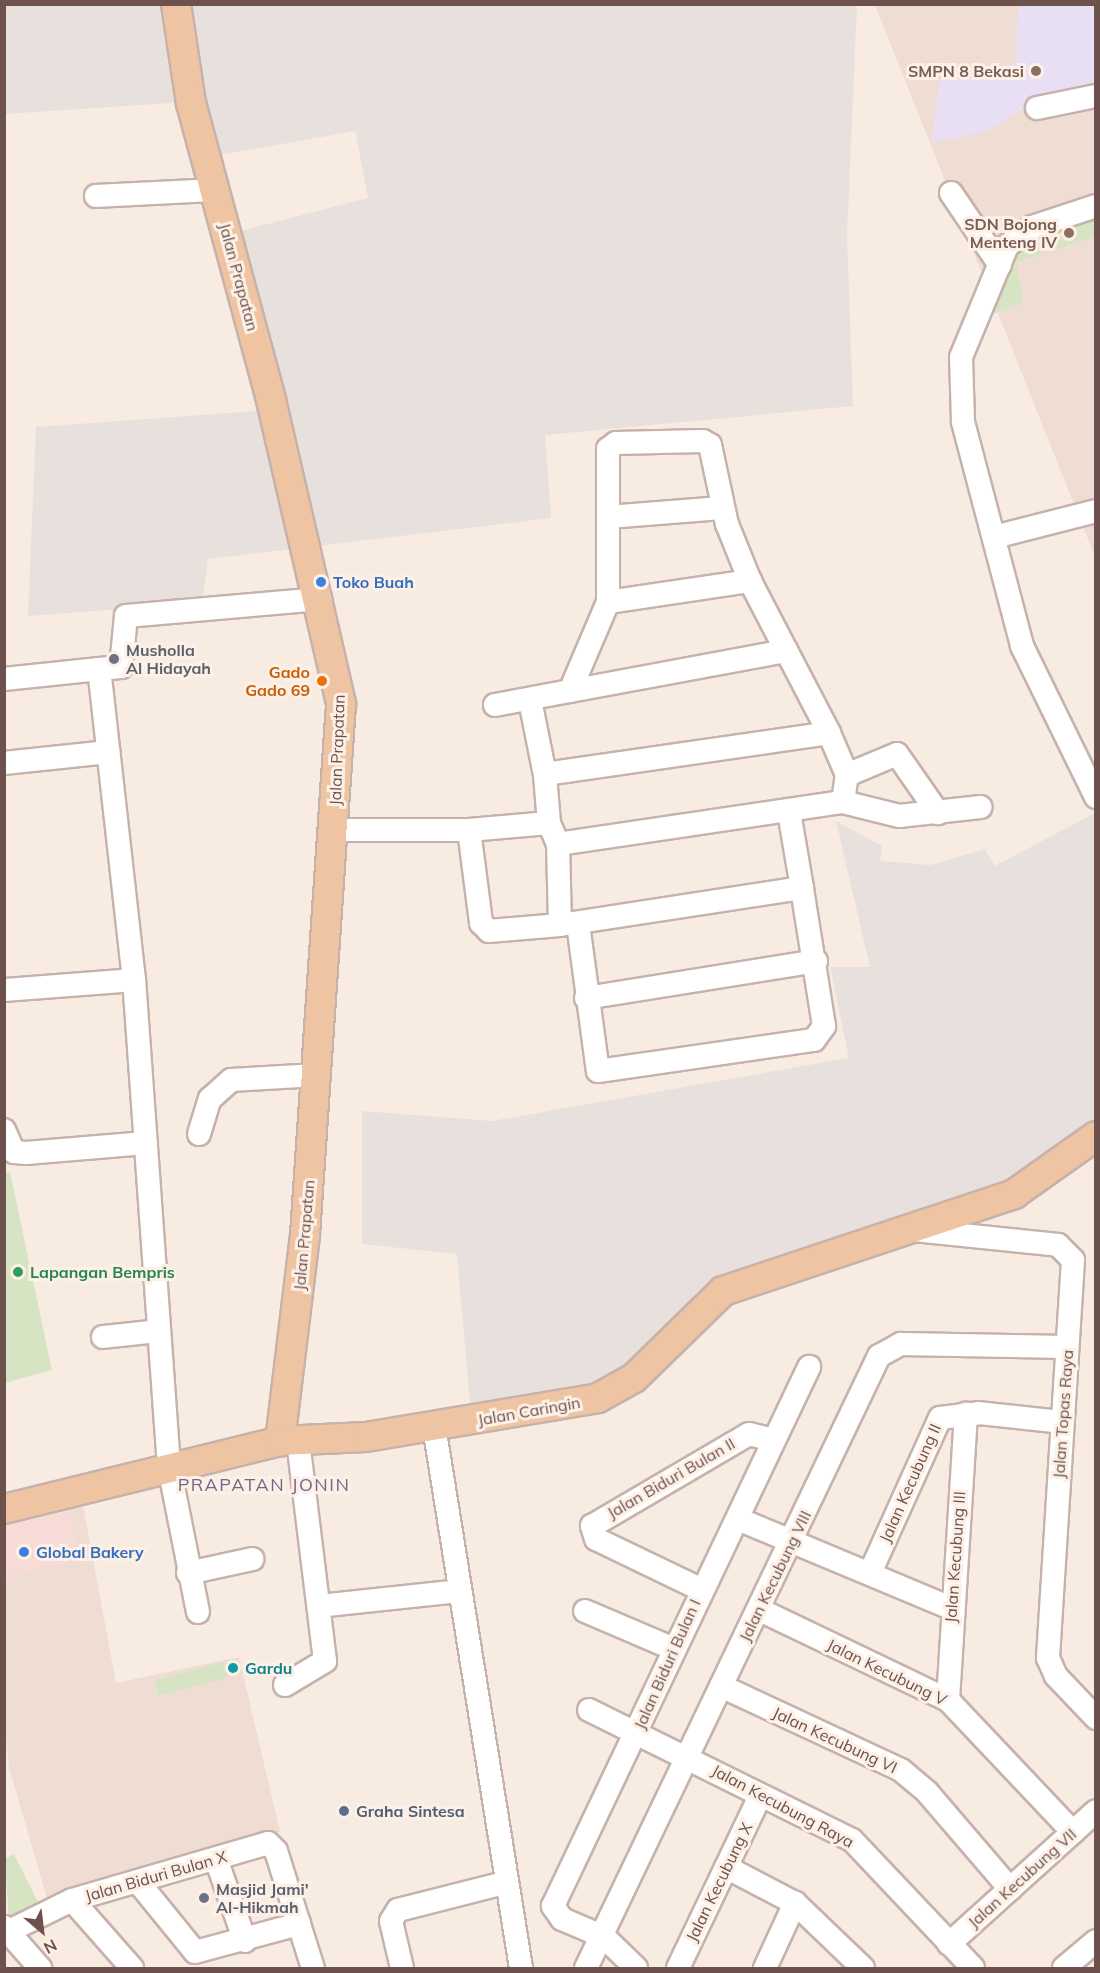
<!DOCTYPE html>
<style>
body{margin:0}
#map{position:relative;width:1100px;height:1973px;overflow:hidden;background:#f8ece2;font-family:Mulish,sans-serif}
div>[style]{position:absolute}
.residential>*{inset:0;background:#efdcd2}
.commercial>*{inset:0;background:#f7dbd7}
.industrial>*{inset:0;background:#e8e0dd}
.education>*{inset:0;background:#e9dff4}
.green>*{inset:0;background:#d6e4c3;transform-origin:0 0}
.roads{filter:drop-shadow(2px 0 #c7b2ab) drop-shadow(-2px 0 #c7b2ab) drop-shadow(0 2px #c7b2ab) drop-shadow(0 -2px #c7b2ab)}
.minor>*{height:22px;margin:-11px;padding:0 11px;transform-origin:11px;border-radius:11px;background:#fff}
.major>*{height:28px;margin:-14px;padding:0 14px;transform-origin:14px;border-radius:14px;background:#efc4a2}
.dots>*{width:16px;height:16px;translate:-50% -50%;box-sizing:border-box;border:3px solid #fcf0e7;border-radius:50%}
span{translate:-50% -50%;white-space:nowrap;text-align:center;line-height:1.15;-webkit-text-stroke:6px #fcf0e7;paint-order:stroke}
.education-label{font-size:16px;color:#785e54;font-weight:700}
.right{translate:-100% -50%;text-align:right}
.street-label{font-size:16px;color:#6c514c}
.shop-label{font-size:16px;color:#366cbe;font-weight:700}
.left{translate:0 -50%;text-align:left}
.worship-label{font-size:16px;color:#5b616d;font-weight:700}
.food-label{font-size:16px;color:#c56008;font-weight:700}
.leisure-label{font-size:16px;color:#27864d;font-weight:700}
.culture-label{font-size:16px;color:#0d838f;font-weight:700}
.service-label{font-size:16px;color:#4e5e75;font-weight:700}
.neighbourhood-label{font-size:18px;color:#766489;letter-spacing:1.5px}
.frame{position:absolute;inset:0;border:6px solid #6c514c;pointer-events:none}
.north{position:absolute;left:12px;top:1901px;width:60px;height:60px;-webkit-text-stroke:4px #fcf0e7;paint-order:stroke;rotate:152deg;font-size:16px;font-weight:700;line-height:24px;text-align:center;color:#6c514c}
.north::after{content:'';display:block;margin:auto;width:21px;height:27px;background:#6c514c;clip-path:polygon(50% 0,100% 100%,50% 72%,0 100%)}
</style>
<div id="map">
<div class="residential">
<i style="clip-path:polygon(875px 5px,1095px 5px,1095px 557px)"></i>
<i style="clip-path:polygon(81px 1495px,116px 1683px,239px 1657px,280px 1832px,48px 1902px,9px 1767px,5px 1727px,5px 1516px)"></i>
</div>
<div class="commercial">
<i style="clip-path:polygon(69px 1499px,78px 1560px,5px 1578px,5px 1518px)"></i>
</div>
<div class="industrial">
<i style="clip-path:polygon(5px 5px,857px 5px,847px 235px,853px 406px,545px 435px,551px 518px,208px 559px,202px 603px,28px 616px,36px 427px,283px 409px,241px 231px,368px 198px,355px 131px,214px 156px,201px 101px,5px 114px)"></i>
<i style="clip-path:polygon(1095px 813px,1095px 1139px,1084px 1154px,720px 1289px,634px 1380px,472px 1427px,457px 1254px,362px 1244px,362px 1111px,492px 1121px,849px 1058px,830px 967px,870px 967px,836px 821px,882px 846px,880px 861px,930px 865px,985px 849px,995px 866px)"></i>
</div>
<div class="education">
<i style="clip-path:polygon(1018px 5px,1095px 5px,1095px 86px,1029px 105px,987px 131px,932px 143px,939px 80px,1016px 63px)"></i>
</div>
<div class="green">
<i style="clip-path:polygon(1095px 210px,1095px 236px,1016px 262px,1023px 302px,983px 318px,1010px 247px)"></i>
<i style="clip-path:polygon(10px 1172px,52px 1370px,5px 1383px,4px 1174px)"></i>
<i style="left:223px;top:1662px;width:16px;height:71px;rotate:75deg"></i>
<i style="clip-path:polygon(14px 1854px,41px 1908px,9px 1924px,5px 1859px)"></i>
</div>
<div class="roads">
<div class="minor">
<i style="left:1037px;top:108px;width:60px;rotate:-11.5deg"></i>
<i style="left:951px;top:193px;width:87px;rotate:55.8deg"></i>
<i style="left:96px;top:196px;width:120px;rotate:-2.9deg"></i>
<i style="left:1096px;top:206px;width:67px;rotate:161.8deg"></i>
<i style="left:1032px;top:227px;width:31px;rotate:143deg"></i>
<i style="left:1007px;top:246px;width:120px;rotate:112.5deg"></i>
<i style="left:961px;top:357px;width:65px;rotate:88.2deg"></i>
<i style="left:963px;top:422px;width:232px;rotate:75.2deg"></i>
<i style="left:1022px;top:646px;width:168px;rotate:63.9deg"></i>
<i style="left:608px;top:517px;width:114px;rotate:-4.5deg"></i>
<i style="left:994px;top:537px;width:105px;rotate:-14.3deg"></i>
<i style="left:608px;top:602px;width:144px;rotate:-8.4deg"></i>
<i style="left:4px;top:679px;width:96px;rotate:-6deg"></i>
<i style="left:570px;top:691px;width:220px;rotate:-10.5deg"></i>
<i style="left:530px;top:700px;width:76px;rotate:78.7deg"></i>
<i style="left:495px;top:705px;width:76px;rotate:-10.6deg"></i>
<i style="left:570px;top:691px;width:97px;rotate:-66.9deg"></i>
<i style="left:608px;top:602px;width:153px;rotate:-90deg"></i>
<i style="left:608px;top:449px;width:10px;rotate:-37deg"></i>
<i style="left:616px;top:443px;width:87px;rotate:-1.3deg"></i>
<i style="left:703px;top:441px;width:8px;rotate:30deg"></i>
<i style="left:710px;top:445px;width:81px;rotate:77.9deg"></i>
<i style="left:727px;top:524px;width:61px;rotate:68deg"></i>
<i style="left:750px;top:581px;width:171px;rotate:62.5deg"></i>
<i style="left:4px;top:763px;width:105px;rotate:-6deg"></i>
<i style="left:843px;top:802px;width:58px;rotate:14deg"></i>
<i style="left:899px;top:816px;width:82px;rotate:-6.3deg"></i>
<i style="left:549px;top:823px;width:48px;rotate:-94.8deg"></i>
<i style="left:545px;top:775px;width:7px;rotate:-16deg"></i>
<i style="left:552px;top:773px;width:280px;rotate:-8.2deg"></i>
<i style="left:829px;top:733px;width:46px;rotate:66.8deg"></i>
<i style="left:335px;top:830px;width:134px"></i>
<i style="left:469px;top:830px;width:80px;rotate:-5deg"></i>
<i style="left:549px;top:823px;width:23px;rotate:67deg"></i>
<i style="left:558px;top:844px;width:288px;rotate:-8.4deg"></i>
<i style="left:843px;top:802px;width:27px;rotate:-82deg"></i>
<i style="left:847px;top:775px;width:54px;rotate:-22.8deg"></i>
<i style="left:897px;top:754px;width:72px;rotate:55.2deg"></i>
<i style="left:469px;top:830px;width:94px;rotate:82.6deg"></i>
<i style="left:481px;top:923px;width:11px;rotate:45deg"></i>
<i style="left:489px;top:931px;width:71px;rotate:-4.8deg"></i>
<i style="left:560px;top:925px;width:81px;rotate:-91.4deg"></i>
<i style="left:578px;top:924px;width:148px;rotate:82.3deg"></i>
<i style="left:598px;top:1071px;width:218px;rotate:-8.2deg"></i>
<i style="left:814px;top:1040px;width:17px;rotate:-54deg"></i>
<i style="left:824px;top:1026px;width:140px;rotate:-99.1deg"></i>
<i style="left:560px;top:925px;width:245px;rotate:-8.7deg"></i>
<i style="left:802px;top:888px;width:77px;rotate:-99.7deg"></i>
<i style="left:4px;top:990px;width:130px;rotate:-4.4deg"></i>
<i style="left:586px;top:998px;width:233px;rotate:-9.1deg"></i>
<i style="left:4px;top:1130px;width:24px;rotate:66deg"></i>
<i style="left:14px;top:1152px;width:12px;rotate:5deg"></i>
<i style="left:26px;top:1153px;width:120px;rotate:-4.8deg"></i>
<i style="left:199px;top:1134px;width:37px;rotate:-73deg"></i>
<i style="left:210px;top:1099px;width:28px;rotate:-42deg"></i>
<i style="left:231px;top:1080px;width:86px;rotate:-3.3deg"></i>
<i style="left:914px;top:1230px;width:145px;rotate:5.9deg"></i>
<i style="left:1058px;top:1245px;width:21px;rotate:45deg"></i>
<i style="left:1073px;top:1260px;width:399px;rotate:93.6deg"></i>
<i style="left:1048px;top:1658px;width:20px;rotate:66deg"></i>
<i style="left:1056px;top:1676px;width:58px;rotate:46.4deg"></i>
<i style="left:103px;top:1337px;width:56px;rotate:-6.1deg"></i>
<i style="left:434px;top:1426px;width:549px;rotate:80.88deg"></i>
<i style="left:738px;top:1519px;width:231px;rotate:22.7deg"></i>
<i style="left:188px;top:1573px;width:66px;rotate:-12.3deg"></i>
<i style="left:870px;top:1573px;width:170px;rotate:-65.7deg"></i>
<i style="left:940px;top:1418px;width:39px;rotate:-7deg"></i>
<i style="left:979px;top:1413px;width:83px;rotate:6.2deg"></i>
<i style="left:700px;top:1589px;width:115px;rotate:-154.3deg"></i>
<i style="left:596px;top:1539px;width:14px;rotate:-107deg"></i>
<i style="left:592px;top:1526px;width:182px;rotate:-30.4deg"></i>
<i style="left:749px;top:1434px;width:25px;rotate:14deg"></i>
<i style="left:319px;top:1606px;width:141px;rotate:-6.1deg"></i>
<i style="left:760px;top:1610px;width:208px;rotate:25.6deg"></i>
<i style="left:948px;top:1700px;width:182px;rotate:46.6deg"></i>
<i style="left:585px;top:1611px;width:97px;rotate:23.1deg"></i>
<i style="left:198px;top:1612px;width:148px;rotate:-101.3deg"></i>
<i style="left:169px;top:1467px;width:488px;rotate:-94.1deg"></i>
<i style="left:134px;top:980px;width:313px;rotate:-96.4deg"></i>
<i style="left:99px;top:669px;width:22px;rotate:-5deg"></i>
<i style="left:121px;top:667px;width:51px;rotate:-84.4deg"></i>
<i style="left:126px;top:616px;width:195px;rotate:-5deg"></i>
<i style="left:285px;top:1685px;width:47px;rotate:-31deg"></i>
<i style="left:325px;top:1661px;width:223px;rotate:-97deg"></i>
<i style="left:721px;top:1686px;width:199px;rotate:25deg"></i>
<i style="left:901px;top:1770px;width:34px;rotate:40deg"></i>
<i style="left:927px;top:1792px;width:128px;rotate:49.4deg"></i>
<i style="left:948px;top:1700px;width:287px;rotate:-86.4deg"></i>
<i style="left:589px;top:1710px;width:293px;rotate:26.3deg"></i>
<i style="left:852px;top:1840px;width:176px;rotate:46.6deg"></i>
<i style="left:216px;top:1859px;width:87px;rotate:70.5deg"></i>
<i style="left:726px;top:1867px;width:78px;rotate:27.6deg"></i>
<i style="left:795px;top:1903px;width:94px;rotate:43.7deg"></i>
<i style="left:139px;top:1883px;width:89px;rotate:50.9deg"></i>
<i style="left:195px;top:1952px;width:108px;rotate:-15.1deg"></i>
<i style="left:72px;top:1900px;width:91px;rotate:48.6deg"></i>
<i style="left:4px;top:1927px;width:55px;rotate:48.7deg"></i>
<i style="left:9px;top:1931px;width:70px;rotate:-26.2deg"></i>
<i style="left:72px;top:1900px;width:204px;rotate:-16.2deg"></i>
<i style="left:268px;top:1843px;width:11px;rotate:45deg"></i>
<i style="left:276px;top:1851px;width:123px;rotate:72.5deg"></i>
<i style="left:949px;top:1944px;width:198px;rotate:-42.1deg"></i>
<i style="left:402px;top:1968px;width:48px;rotate:-103.2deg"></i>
<i style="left:391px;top:1921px;width:13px;rotate:-58deg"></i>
<i style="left:398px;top:1910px;width:109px;rotate:-14.3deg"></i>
<i style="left:586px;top:1968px;width:679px;rotate:-64.42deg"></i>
<i style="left:879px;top:1356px;width:25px;rotate:-29deg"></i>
<i style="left:901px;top:1344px;width:166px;rotate:1deg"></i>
<i style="left:636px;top:1968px;width:45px;rotate:-135.9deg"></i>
<i style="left:604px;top:1937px;width:46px;rotate:-156.8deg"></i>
<i style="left:562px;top:1919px;width:16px;rotate:-125deg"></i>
<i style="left:553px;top:1906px;width:597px;rotate:-64.59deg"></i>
<i style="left:678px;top:1968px;width:191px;rotate:-64.5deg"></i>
<i style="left:765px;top:1968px;width:72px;rotate:-65.2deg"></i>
<i style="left:1064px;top:1968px;width:42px;rotate:-40.2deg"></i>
</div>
<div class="major">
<i style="left:176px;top:4px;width:100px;rotate:81.4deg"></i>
<i style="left:191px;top:103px;width:308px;rotate:74.9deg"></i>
<i style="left:271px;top:400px;width:312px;rotate:77deg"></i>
<i style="left:341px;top:704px;width:532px;rotate:93.88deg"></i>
<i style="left:305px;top:1235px;width:208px;rotate:96.9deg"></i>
<i style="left:4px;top:1509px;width:284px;rotate:-13.8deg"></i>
<i style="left:280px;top:1441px;width:86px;rotate:-2.7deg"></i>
<i style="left:366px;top:1437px;width:235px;rotate:-9.5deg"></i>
<i style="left:598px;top:1398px;width:41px;rotate:-29.1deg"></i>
<i style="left:634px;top:1378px;width:124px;rotate:-44.3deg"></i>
<i style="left:723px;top:1291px;width:307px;rotate:-18.4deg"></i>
<i style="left:1014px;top:1194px;width:100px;rotate:-35.3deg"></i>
</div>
</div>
<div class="dots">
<i style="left:1036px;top:71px;background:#8d6e63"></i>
<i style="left:1069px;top:233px;background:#8d6e63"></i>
<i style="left:321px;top:582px;background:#3f7fe0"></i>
<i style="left:114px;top:659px;background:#6b7280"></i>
<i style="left:322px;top:681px;background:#e8710a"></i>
<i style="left:18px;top:1272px;background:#2e9e5b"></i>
<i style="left:24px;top:1552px;background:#3f7fe0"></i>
<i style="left:233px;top:1668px;background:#0f9aa8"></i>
<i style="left:344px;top:1811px;background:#5c6f8a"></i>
<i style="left:204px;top:1898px;background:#6b7280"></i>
</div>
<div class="education-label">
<span class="right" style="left:1024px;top:71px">SMPN 8 Bekasi</span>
<span class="right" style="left:1057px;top:233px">SDN Bojong<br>Menteng IV</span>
</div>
<div class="street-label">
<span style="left:239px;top:277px;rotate:75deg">Jalan Prapatan</span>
<span style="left:337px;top:750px;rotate:-88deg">Jalan Prapatan</span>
<span style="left:304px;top:1235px;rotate:-85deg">Jalan Prapatan</span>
<span style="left:529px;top:1411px;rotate:-10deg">Jalan Caringin</span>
<span style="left:1063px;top:1414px;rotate:-86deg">Jalan Topas Raya</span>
<span style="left:671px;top:1478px;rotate:-30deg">Jalan Biduri Bulan II</span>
<span style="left:910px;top:1483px;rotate:-66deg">Jalan Kecubung II</span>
<span style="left:955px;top:1557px;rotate:-86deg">Jalan Kecubung III</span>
<span style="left:775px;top:1576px;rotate:-64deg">Jalan Kecubung VIII</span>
<span style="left:667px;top:1664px;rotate:-66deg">Jalan Biduri Bulan I</span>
<span style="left:887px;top:1672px;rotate:26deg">Jalan Kecubung V</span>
<span style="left:835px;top:1740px;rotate:25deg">Jalan Kecubung VI</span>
<span style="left:783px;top:1806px;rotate:28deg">Jalan Kecubung Raya</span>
<span style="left:156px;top:1876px;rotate:-16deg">Jalan Biduri Bulan X</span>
<span style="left:1022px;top:1878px;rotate:-42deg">Jalan Kecubung VII</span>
<span style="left:719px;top:1882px;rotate:-64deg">Jalan Kecubung X</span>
</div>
<div class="shop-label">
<span class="left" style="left:333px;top:582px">Toko Buah</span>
<span class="left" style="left:36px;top:1552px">Global Bakery</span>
</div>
<div class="worship-label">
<span class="left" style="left:126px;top:659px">Musholla<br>Al Hidayah</span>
<span class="left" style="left:216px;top:1898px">Masjid Jami'<br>Al-Hikmah</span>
</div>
<div class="food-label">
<span class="right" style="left:310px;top:681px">Gado<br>Gado 69</span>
</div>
<div class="leisure-label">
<span class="left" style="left:30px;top:1272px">Lapangan Bempris</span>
</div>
<div class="culture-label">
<span class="left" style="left:245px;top:1668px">Gardu</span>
</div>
<div class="service-label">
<span class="left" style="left:356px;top:1811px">Graha Sintesa</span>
</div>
<div class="neighbourhood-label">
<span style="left:264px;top:1485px">PRAPATAN JONIN</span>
</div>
<div class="frame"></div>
<div class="north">N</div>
</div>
